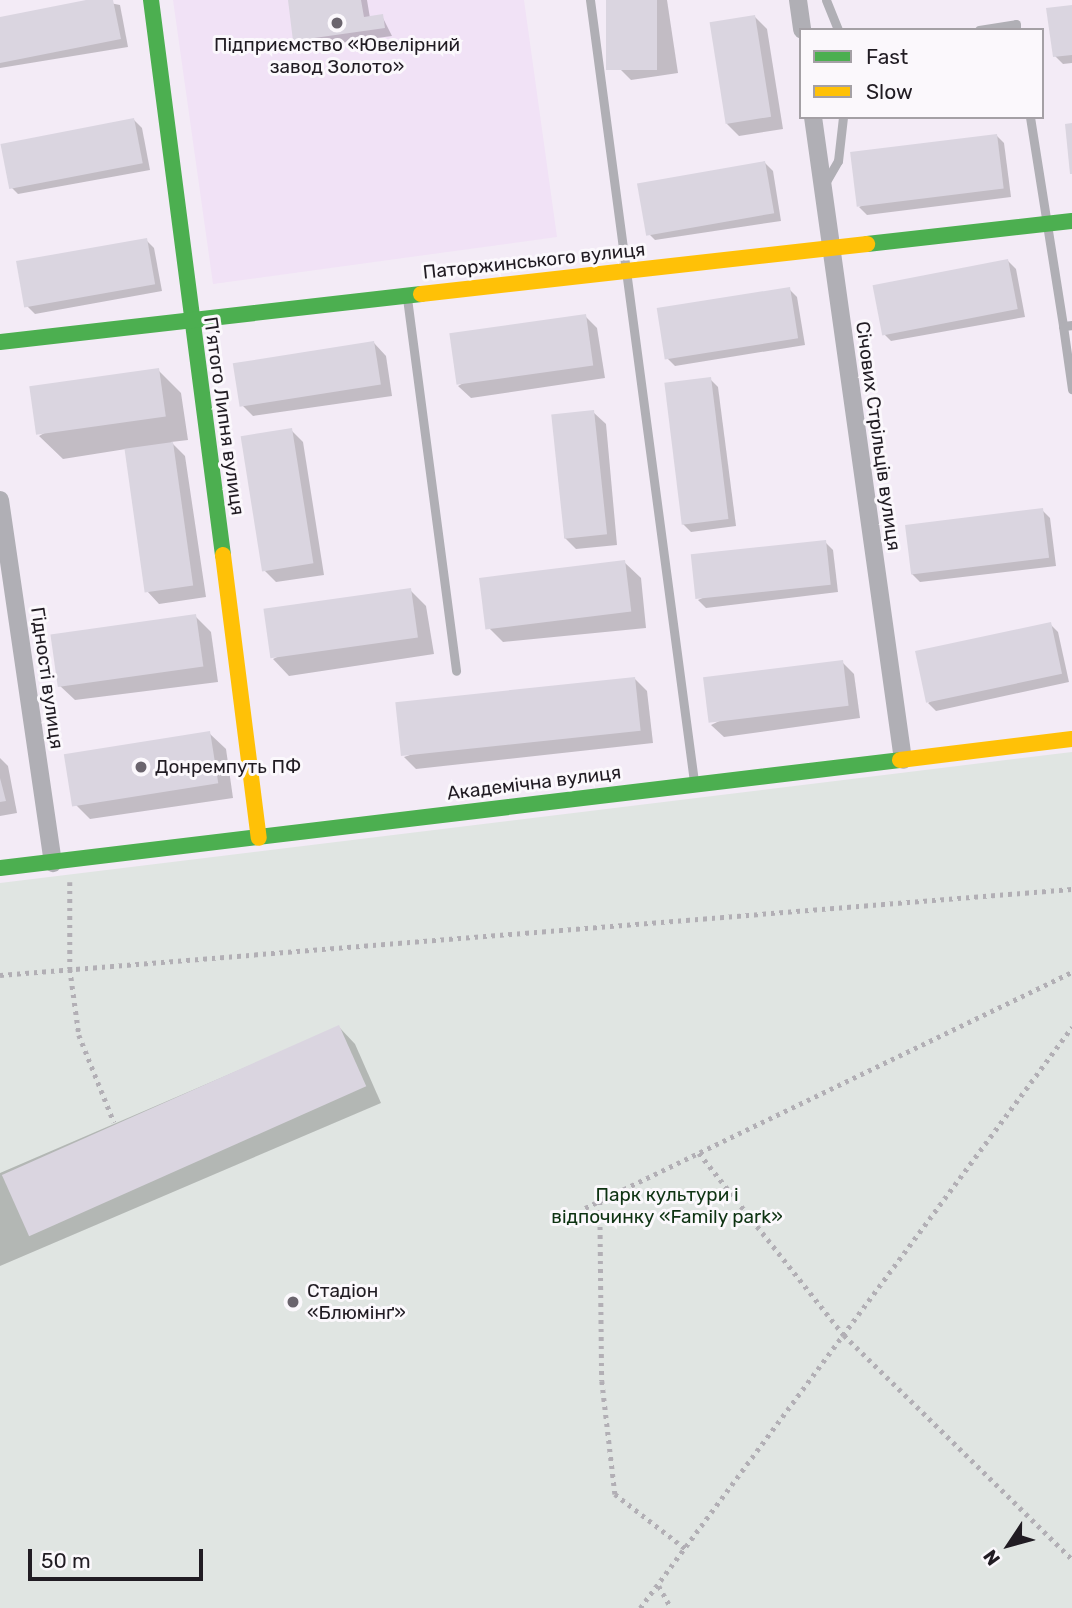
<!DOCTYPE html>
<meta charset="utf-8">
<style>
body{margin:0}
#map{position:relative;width:1072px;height:1608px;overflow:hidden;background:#f3ebf6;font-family:Rubik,sans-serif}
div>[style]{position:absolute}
.built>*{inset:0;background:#f1e2f6}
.green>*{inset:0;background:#e0e5e2}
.shadow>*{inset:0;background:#0003}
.building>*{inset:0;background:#dad5e0;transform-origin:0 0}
.path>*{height:4.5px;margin-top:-2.25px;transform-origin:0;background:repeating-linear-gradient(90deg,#b2afb5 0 3.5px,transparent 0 8.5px)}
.lane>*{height:9px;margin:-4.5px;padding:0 4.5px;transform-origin:4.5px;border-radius:4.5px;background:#b0afb5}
.street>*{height:18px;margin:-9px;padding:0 9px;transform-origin:9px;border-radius:9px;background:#b0afb5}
.fast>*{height:16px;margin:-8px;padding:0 8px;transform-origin:8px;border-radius:8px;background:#4caf50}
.slow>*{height:16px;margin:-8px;padding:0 8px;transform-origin:8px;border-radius:8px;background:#ffc107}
.dots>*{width:19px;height:19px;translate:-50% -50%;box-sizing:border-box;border:4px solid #fbf8fc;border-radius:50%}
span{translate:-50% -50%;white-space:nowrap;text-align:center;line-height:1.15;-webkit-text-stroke:6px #fbf8fc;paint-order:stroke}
.poi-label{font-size:19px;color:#211c23}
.left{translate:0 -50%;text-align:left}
.street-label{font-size:19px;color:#211c23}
.park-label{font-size:19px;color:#0e3312}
.legend{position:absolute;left:799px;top:28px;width:245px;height:91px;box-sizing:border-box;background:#fbf8fc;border:2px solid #a4a0a5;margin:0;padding:9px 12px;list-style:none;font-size:21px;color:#211c23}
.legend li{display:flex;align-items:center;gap:14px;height:35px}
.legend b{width:35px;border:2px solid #a4a0a5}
.north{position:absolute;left:974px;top:1510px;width:70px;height:70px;-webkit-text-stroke:5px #fbf8fc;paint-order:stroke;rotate:234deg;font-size:19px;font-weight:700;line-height:28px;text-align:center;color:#211c23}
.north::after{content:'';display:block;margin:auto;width:24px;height:32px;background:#211c23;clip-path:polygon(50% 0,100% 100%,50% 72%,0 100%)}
.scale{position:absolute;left:28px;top:1549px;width:175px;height:32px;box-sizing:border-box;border:4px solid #211c23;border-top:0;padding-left:9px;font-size:21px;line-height:24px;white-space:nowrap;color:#211c23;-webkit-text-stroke:5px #fbf8fc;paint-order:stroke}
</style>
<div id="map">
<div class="built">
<i style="clip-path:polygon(173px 0,524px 0,557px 237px,213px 284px)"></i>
</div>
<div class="green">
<i style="clip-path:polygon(1072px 752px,1072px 1608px,0 1608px,0 883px)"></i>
</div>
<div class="shadow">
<i style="clip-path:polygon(95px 0,120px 5px,128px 47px,0 68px,0 19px)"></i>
<i style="clip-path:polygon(289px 0,367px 0,370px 18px,382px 16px,392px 36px,303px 48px,295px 40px)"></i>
<i style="clip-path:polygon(608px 0,667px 0,678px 73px,631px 80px,619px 68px)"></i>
<i style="clip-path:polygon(1072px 6px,1072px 63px,1063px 64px,1055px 56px)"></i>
<i style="clip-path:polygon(755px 17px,767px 29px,783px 129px,739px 136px,727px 124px)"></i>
<i style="clip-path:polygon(134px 120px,142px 128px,150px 170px,18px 194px,10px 186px)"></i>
<i style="clip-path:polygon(996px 135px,1004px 143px,1011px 197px,867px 215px,859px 207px)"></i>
<i style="clip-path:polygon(765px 163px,773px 171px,781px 221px,655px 240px,647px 232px)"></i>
<i style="clip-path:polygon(146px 240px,154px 248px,162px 291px,35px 314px,27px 306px)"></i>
<i style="clip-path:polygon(1008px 261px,1016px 269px,1025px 317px,891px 341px,883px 333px)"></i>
<i style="clip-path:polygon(789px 289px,797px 297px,805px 345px,675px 366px,667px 358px)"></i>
<i style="clip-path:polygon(585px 316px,597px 328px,605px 378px,471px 398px,458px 386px)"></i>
<i style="clip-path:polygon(374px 343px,386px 356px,392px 396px,253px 416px,241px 404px)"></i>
<i style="clip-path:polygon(158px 370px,181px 393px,188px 440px,171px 442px,185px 456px,206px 597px,159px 604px,147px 591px,126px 449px,63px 459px,39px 436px)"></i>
<i style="clip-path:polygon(710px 379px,718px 387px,736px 526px,691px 532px,683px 524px)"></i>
<i style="clip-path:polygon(593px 412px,606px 424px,617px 545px,576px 549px,564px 537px)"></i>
<i style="clip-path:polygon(291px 430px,303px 442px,324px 575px,276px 582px,264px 570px)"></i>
<i style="clip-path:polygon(1042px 510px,1050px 518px,1056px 566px,920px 582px,912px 574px)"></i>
<i style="clip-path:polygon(825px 542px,833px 550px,838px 592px,706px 608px,698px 600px)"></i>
<i style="clip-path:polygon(624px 562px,641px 578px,646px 628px,503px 642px,486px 625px)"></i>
<i style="clip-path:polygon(410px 590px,426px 606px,434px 654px,289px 676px,273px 659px)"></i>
<i style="clip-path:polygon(195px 616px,211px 632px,218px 682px,75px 700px,58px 684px)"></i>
<i style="clip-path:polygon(1050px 624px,1058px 632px,1069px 682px,936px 711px,928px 703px)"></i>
<i style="clip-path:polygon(842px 662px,854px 674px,860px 718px,724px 737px,711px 725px)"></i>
<i style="clip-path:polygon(635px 679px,647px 691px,653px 743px,416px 769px,404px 757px)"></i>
<i style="clip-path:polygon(209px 733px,226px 749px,233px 798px,90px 819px,73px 802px)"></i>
<i style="clip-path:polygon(0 758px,8px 766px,17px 813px,0 816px)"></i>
<i style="clip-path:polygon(339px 1027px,355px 1044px,381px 1103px,0 1266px,0 1173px)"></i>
</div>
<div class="building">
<i style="clip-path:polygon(86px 0,113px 0,121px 39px,0 63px,0 17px)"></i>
<i style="clip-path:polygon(288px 0,361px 0,364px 17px,383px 14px,385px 28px,293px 41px)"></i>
<i style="left:606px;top:0;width:51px;height:70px"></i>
<i style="clip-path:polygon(1072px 5px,1072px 55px,1053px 57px,1046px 8px)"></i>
<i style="left:755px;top:15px;width:103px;height:46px;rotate:81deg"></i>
<i style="left:134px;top:118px;width:46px;height:136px;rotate:79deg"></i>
<i style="clip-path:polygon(1072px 123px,1072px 174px,1070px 174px,1065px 124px)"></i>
<i style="left:997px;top:134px;width:55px;height:148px;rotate:83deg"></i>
<i style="left:765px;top:161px;width:53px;height:130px;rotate:80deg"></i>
<i style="left:147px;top:238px;width:47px;height:133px;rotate:80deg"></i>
<i style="left:1008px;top:259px;width:51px;height:138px;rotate:79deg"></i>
<i style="left:790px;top:287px;width:52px;height:135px;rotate:81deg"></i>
<i style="left:586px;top:314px;width:52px;height:138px;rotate:82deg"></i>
<i style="left:374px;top:341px;width:44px;height:143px;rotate:81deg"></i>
<i style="left:159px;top:368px;width:49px;height:131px;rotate:82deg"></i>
<i style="left:711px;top:377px;width:143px;height:47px;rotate:83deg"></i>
<i style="left:594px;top:410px;width:125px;height:43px;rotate:84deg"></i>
<i style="left:292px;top:428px;width:137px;height:52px;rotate:81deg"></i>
<i style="left:173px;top:442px;width:145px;height:49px;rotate:82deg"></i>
<i style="left:1043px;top:508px;width:50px;height:139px;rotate:83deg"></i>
<i style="left:826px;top:540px;width:45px;height:136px;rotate:84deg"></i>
<i style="left:625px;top:560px;width:52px;height:147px;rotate:83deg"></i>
<i style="left:411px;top:588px;width:50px;height:149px;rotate:82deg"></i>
<i style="left:196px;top:614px;width:53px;height:147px;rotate:82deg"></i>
<i style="left:1051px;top:622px;width:53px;height:139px;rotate:78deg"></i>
<i style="left:843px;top:660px;width:46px;height:141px;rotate:83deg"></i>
<i style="left:635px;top:677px;width:54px;height:241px;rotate:84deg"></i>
<i style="left:210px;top:731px;width:53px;height:148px;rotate:81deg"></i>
<i style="clip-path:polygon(0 778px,6px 801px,0 802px)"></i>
<i style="left:339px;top:1025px;width:67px;height:369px;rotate:66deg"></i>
</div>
<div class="path">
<i style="left:70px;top:882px;width:87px;rotate:90deg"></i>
<i style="left:70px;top:969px;width:67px;rotate:82.2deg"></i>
<i style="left:79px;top:1035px;width:94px;rotate:68.1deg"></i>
<i style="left:0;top:975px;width:1075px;rotate:-4.59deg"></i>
<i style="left:699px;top:1153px;width:233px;rotate:51.5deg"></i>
<i style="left:844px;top:1335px;width:320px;rotate:44.5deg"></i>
<i style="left:600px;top:1201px;width:180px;rotate:89.4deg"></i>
<i style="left:602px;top:1381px;width:114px;rotate:83.4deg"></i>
<i style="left:615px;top:1494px;width:90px;rotate:37.8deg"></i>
<i style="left:585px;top:1208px;width:541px;rotate:-25.85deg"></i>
<i style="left:659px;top:1586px;width:25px;rotate:61deg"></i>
<i style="left:640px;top:1608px;width:724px;rotate:-53.37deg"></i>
</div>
<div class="lane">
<i style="left:590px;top:0;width:789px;rotate:82.42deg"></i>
<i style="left:826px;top:0;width:32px;rotate:68deg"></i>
<i style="left:979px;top:30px;width:37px;rotate:-9deg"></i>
<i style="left:1016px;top:24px;width:6px;rotate:90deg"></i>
<i style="left:1030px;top:117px;width:212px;rotate:81deg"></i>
<i style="left:1063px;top:326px;width:9px;rotate:-6deg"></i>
<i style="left:824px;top:185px;width:28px;rotate:-60deg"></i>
<i style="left:838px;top:161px;width:44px;rotate:-83.5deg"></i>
<i style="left:407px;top:298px;width:376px;rotate:82.5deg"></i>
<i style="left:1063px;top:326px;width:64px;rotate:81.9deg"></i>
</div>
<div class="street">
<i style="left:798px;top:0;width:30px;rotate:82deg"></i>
<i style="left:813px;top:117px;width:649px;rotate:82.03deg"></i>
<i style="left:0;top:500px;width:367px;rotate:81.7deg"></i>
</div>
<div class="fast">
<i style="left:151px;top:0;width:560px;rotate:82.61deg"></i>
<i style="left:867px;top:244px;width:206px;rotate:-6.4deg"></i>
<i style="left:0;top:342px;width:424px;rotate:-6.5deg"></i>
<i style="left:0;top:868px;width:906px;rotate:-6.84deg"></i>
</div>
<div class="slow">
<i style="left:421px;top:294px;width:449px;rotate:-6.4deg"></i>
<i style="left:223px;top:555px;width:285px;rotate:82.8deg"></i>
<i style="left:900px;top:760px;width:173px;rotate:-7deg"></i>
</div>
<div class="dots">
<i style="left:337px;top:23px;background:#6a646d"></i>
<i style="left:141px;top:767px;background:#6a646d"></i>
<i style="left:293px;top:1302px;background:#6a646d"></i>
</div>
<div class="poi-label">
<span style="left:337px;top:56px">Підприємство «Ювелірний<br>завод Золото»</span>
<span class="left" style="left:155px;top:767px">Донремпуть ПФ</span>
<span class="left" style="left:307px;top:1302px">Стадіон<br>«Блюмінґ»</span>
</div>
<div class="street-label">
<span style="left:534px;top:261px;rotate:-6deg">Паторжинського вулиця</span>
<span style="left:224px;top:416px;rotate:82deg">П’ятого Липня вулиця</span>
<span style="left:878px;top:436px;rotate:82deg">Січових Стрільців вулиця</span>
<span style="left:47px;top:678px;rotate:82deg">Гідності вулиця</span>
<span style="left:534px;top:783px;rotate:-7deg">Академічна вулиця</span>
</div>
<div class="park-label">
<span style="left:667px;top:1206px">Парк культури і<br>відпочинку «Family park»</span>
</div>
<ul class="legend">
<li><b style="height:9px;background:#4caf50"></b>Fast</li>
<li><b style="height:9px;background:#ffc107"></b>Slow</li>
</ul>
<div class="north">N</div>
<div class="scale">50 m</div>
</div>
